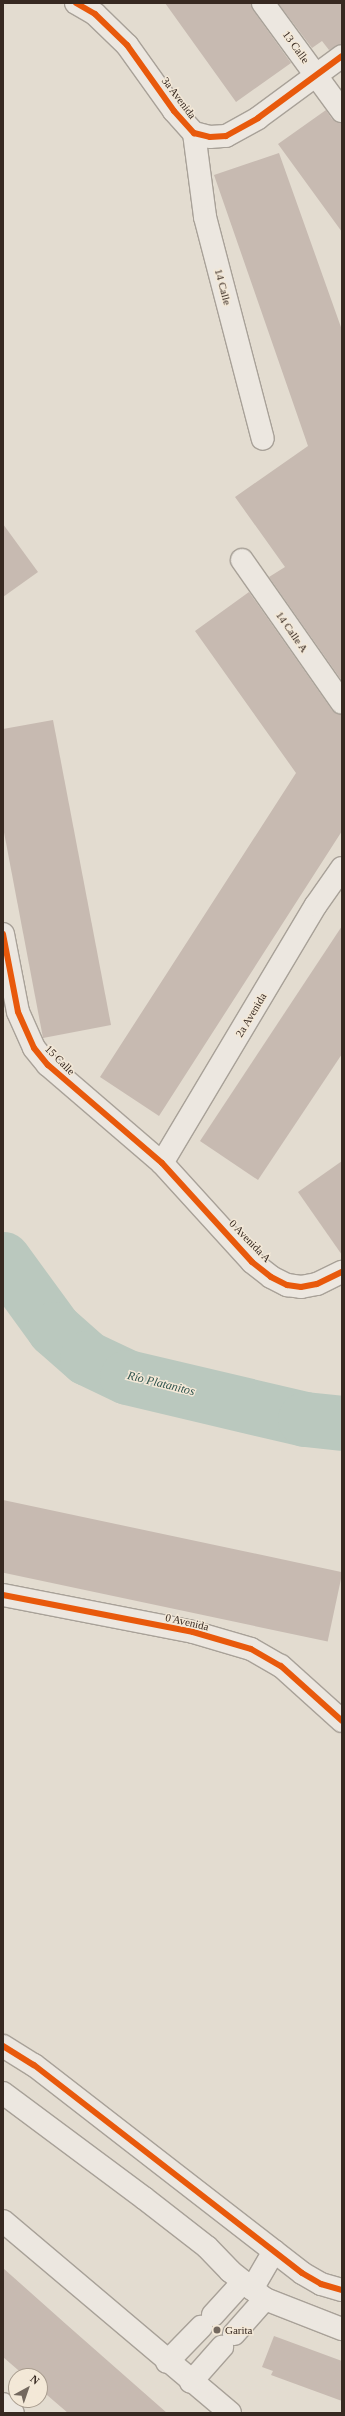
<!DOCTYPE html>
<meta charset="utf-8">
<style>
body{margin:0}
#map{position:relative;width:345px;height:2416px;overflow:hidden;background:#e3dcd0;font-family:Georgia,serif}
div>[style]{position:absolute}
.river>*{height:55px;margin:-27.5px;padding:0 27.5px;transform-origin:27.5px;border-radius:27.5px;background:#bac8be}
.building>*{inset:0;background:#c7bab1;transform-origin:0 0}
.roads{filter:drop-shadow(1px 0 #a8a198) drop-shadow(-1px 0 #a8a198) drop-shadow(0 1px #a8a198) drop-shadow(0 -1px #a8a198)}
.minor>*{height:22px;margin:-11px;padding:0 11px;transform-origin:11px;border-radius:11px;background:#ece7e0}
.cycleway>*{height:6px;margin:-3px;padding:0 3px;transform-origin:3px;border-radius:3px;background:#e8590c}
.dots>*{width:11px;height:11px;translate:-50% -50%;box-sizing:border-box;border:2px solid #f3e8d7;border-radius:50%}
span{translate:-50% -50%;white-space:nowrap;text-align:center;line-height:1.15;-webkit-text-stroke:3px #f3e8d7;paint-order:stroke}
.street-label{font-size:11px;color:#372921}
.poi-label{font-size:11px;color:#372921}
.left{translate:0 -50%;text-align:left}
.water-label{font-size:12px;color:#31554f;font-style:italic}
.frame{position:absolute;inset:0;border:4px solid #372921;pointer-events:none}
.north{position:absolute;left:8px;top:2368px;width:40px;height:40px;box-sizing:border-box;background:#f3e8d7;border:1px solid #a89c8e;border-radius:50%;rotate:40deg;font-size:11px;font-weight:700;line-height:16px;text-align:center;color:#372921}
.north::after{content:'';display:block;margin:auto;width:14px;height:18px;background:#73685e;clip-path:polygon(50% 0,100% 100%,50% 72%,0 100%)}
</style>
<div id="map">
<div class="river">
<i style="left:3px;top:1259px;width:87px;rotate:53.9deg"></i>
<i style="left:54px;top:1329px;width:44px;rotate:41.3deg"></i>
<i style="left:87px;top:1358px;width:44px;rotate:25.4deg"></i>
<i style="left:127px;top:1377px;width:183px;rotate:13.3deg"></i>
<i style="left:305px;top:1419px;width:37px;rotate:6deg"></i>
</div>
<div class="building">
<i style="clip-path:polygon(165px 3px,251px 3px,253px 10px,291px 63px,236px 102px)"></i>
<i style="clip-path:polygon(278px 3px,342px 3px,342px 44px,329px 50px,322px 41px,312px 48px)"></i>
<i style="clip-path:polygon(326px 110px,332px 119px,342px 123px,342px 232px,278px 144px)"></i>
<i style="clip-path:polygon(279px 153px,342px 330px,342px 681px,269px 577px,285px 567px,235px 497px,308px 446px,214px 175px)"></i>
<i style="clip-path:polygon(3px 524px,38px 572px,3px 597px)"></i>
<i style="clip-path:polygon(249px 592px,332px 710px,342px 715px,342px 831px,159px 1116px,100px 1077px,296px 773px,195px 631px)"></i>
<i style="clip-path:polygon(53px 720px,111px 1025px,43px 1038px,3px 827px,3px 729px)"></i>
<i style="clip-path:polygon(342px 926px,342px 1054px,258px 1180px,200px 1141px)"></i>
<i style="clip-path:polygon(342px 1161px,342px 1255px,298px 1192px)"></i>
<i style="left:3px;top:1500px;width:347px;height:71px;rotate:12deg"></i>
<i style="clip-path:polygon(3px 2268px,67px 2325px,167px 2413px,68px 2413px,40px 2389px,40px 2376px,25px 2376px,3px 2357px)"></i>
<i style="clip-path:polygon(274px 2336px,342px 2361px,342px 2401px,271px 2375px,273px 2371px,262px 2367px)"></i>
</div>
<div class="roads">
<div class="minor">
<i style="left:76px;top:3px;width:22px;rotate:30deg"></i>
<i style="left:95px;top:14px;width:45px;rotate:44.1deg"></i>
<i style="left:127px;top:45px;width:81px;rotate:54.5deg"></i>
<i style="left:174px;top:111px;width:30px;rotate:48deg"></i>
<i style="left:194px;top:133px;width:16px;rotate:14deg"></i>
<i style="left:210px;top:137px;width:16px;rotate:-4deg"></i>
<i style="left:226px;top:136px;width:37px;rotate:-29deg"></i>
<i style="left:258px;top:118px;width:104px;rotate:-36.4deg"></i>
<i style="left:263px;top:3px;width:134px;rotate:53.8deg"></i>
<i style="left:194px;top:133px;width:85px;rotate:82.5deg"></i>
<i style="left:205px;top:217px;width:229px;rotate:75.4deg"></i>
<i style="left:242px;top:560px;width:174px;rotate:55deg"></i>
<i style="left:3px;top:934px;width:79px;rotate:79.1deg"></i>
<i style="left:18px;top:1012px;width:39px;rotate:66deg"></i>
<i style="left:34px;top:1048px;width:22px;rotate:51deg"></i>
<i style="left:48px;top:1065px;width:150px;rotate:40.7deg"></i>
<i style="left:162px;top:1163px;width:134px;rotate:47.7deg"></i>
<i style="left:252px;top:1262px;width:24px;rotate:38deg"></i>
<i style="left:271px;top:1277px;width:18px;rotate:27deg"></i>
<i style="left:287px;top:1285px;width:14px;rotate:8deg"></i>
<i style="left:301px;top:1287px;width:16px;rotate:-11deg"></i>
<i style="left:317px;top:1284px;width:28px;rotate:-26deg"></i>
<i style="left:162px;top:1163px;width:300px;rotate:-59.2deg"></i>
<i style="left:316px;top:905px;width:45px;rotate:-54.9deg"></i>
<i style="left:3px;top:1595px;width:194px;rotate:11deg"></i>
<i style="left:193px;top:1632px;width:60px;rotate:16.3deg"></i>
<i style="left:251px;top:1649px;width:34px;rotate:30deg"></i>
<i style="left:281px;top:1666px;width:82px;rotate:42deg"></i>
<i style="left:3px;top:2046px;width:36px;rotate:32deg"></i>
<i style="left:34px;top:2065px;width:339px;rotate:37.8deg"></i>
<i style="left:302px;top:2273px;width:22px;rotate:30deg"></i>
<i style="left:321px;top:2284px;width:22px;rotate:16deg"></i>
<i style="left:3px;top:2093px;width:176px;rotate:36.7deg"></i>
<i style="left:144px;top:2198px;width:80px;rotate:37.9deg"></i>
<i style="left:207px;top:2247px;width:33px;rotate:46deg"></i>
<i style="left:230px;top:2271px;width:45px;rotate:38.7deg"></i>
<i style="left:265px;top:2299px;width:83px;rotate:21.3deg"></i>
<i style="left:3px;top:2221px;width:297px;rotate:40.2deg"></i>
<i style="left:252px;top:2289px;width:44px;rotate:-59.9deg"></i>
<i style="left:213px;top:2315px;width:45px;rotate:-47.7deg"></i>
<i style="left:234px;top:2334px;width:47px;rotate:-48.5deg"></i>
<i style="left:167px;top:2362px;width:49px;rotate:-45.8deg"></i>
<i style="left:191px;top:2382px;width:47px;rotate:-48.5deg"></i>
<i style="left:3px;top:2404px;width:13px;rotate:42deg"></i>
</div>
</div>
<div class="cycleway">
<i style="left:76px;top:3px;width:22px;rotate:30deg"></i>
<i style="left:95px;top:14px;width:45px;rotate:44.1deg"></i>
<i style="left:127px;top:45px;width:81px;rotate:54.5deg"></i>
<i style="left:174px;top:111px;width:30px;rotate:48deg"></i>
<i style="left:194px;top:133px;width:16px;rotate:14deg"></i>
<i style="left:210px;top:137px;width:16px;rotate:-4deg"></i>
<i style="left:226px;top:136px;width:37px;rotate:-29deg"></i>
<i style="left:258px;top:118px;width:104px;rotate:-36.4deg"></i>
<i style="left:3px;top:934px;width:79px;rotate:79.1deg"></i>
<i style="left:18px;top:1012px;width:39px;rotate:66deg"></i>
<i style="left:34px;top:1048px;width:22px;rotate:51deg"></i>
<i style="left:48px;top:1065px;width:150px;rotate:40.7deg"></i>
<i style="left:162px;top:1163px;width:134px;rotate:47.7deg"></i>
<i style="left:252px;top:1262px;width:24px;rotate:38deg"></i>
<i style="left:271px;top:1277px;width:18px;rotate:27deg"></i>
<i style="left:287px;top:1285px;width:14px;rotate:8deg"></i>
<i style="left:301px;top:1287px;width:16px;rotate:-11deg"></i>
<i style="left:317px;top:1284px;width:28px;rotate:-26deg"></i>
<i style="left:3px;top:1595px;width:194px;rotate:11deg"></i>
<i style="left:193px;top:1632px;width:60px;rotate:16.3deg"></i>
<i style="left:251px;top:1649px;width:34px;rotate:30deg"></i>
<i style="left:281px;top:1666px;width:82px;rotate:42deg"></i>
<i style="left:3px;top:2046px;width:36px;rotate:32deg"></i>
<i style="left:34px;top:2065px;width:339px;rotate:37.8deg"></i>
<i style="left:302px;top:2273px;width:22px;rotate:30deg"></i>
<i style="left:321px;top:2284px;width:22px;rotate:16deg"></i>
</div>
<div class="dots">
<i style="left:217px;top:2330px;background:#73685e"></i>
</div>
<div class="street-label">
<span style="left:296px;top:47px;rotate:54deg">13 Calle</span>
<span style="left:179px;top:98px;rotate:53deg">3a Avenida</span>
<span style="left:223px;top:287px;rotate:75deg">14 Calle</span>
<span style="left:292px;top:632px;rotate:55deg">14 Calle A</span>
<span style="left:251px;top:1015px;rotate:-59deg">2a Avenida</span>
<span style="left:60px;top:1060px;rotate:45deg">15 Calle</span>
<span style="left:250px;top:1241px;rotate:46deg">0 Avenida A</span>
<span style="left:187px;top:1622px;rotate:13deg">0 Avenida</span>
</div>
<div class="poi-label">
<span class="left" style="left:225px;top:2330px">Garita</span>
</div>
<div class="water-label">
<span style="left:161px;top:1384px;rotate:14deg">Río Platanitos</span>
</div>
<div class="frame"></div>
<div class="north">N</div>
</div>
